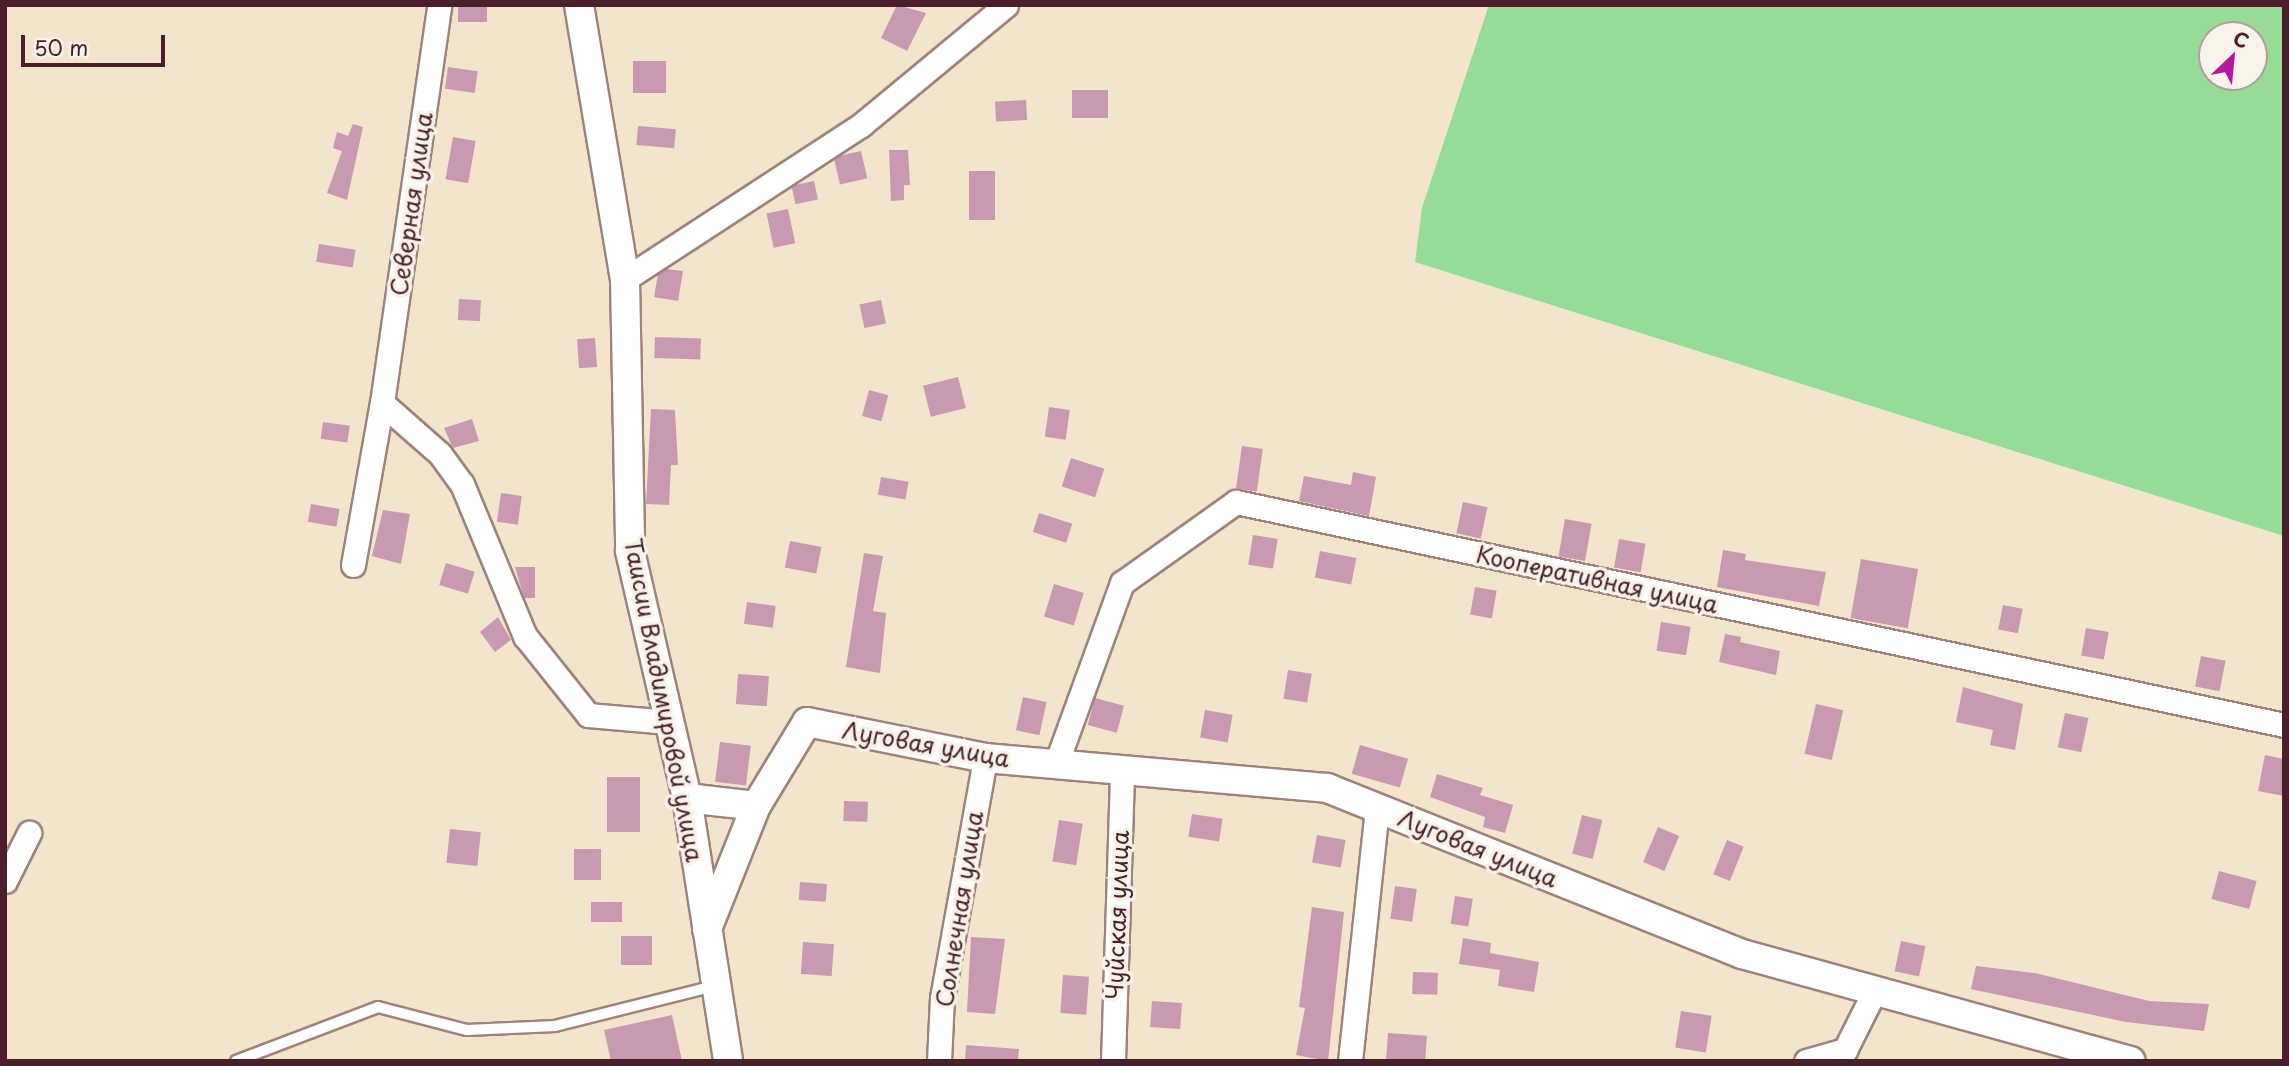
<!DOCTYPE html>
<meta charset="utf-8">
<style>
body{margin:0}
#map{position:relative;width:2289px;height:1066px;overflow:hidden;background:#f2e5cc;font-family:"Playpen Sans",sans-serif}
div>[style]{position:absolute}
.green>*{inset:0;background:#96dc95}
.building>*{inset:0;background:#c899b1;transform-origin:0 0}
.roads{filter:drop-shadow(2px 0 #9e827c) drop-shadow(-2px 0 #9e827c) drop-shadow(0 2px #9e827c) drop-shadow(0 -2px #9e827c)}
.service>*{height:10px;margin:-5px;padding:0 5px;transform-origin:5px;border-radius:5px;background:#fff}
.minor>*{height:23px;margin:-11.5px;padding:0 11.5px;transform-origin:11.5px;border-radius:11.5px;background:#fff}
.tertiary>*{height:28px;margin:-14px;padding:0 14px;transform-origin:14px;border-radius:14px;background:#fff}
span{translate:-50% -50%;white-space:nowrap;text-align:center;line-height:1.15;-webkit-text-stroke:7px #f7f3e8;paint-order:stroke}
.street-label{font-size:23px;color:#4a1f2b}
.frame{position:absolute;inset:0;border:7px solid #4a1f2b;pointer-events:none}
.north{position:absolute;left:2198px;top:21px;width:70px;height:70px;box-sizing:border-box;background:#f7f3e8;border:2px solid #b29e9c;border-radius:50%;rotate:26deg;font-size:19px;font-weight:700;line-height:28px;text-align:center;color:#4a1f2b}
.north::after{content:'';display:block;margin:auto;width:24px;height:32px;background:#b5179e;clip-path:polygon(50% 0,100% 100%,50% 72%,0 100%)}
.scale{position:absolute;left:21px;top:35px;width:144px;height:32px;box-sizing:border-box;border:4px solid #4a1f2b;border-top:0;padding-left:9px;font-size:21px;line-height:24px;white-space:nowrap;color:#4a1f2b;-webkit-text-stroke:5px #f7f3e8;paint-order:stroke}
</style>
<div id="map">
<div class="green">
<i style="clip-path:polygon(evenodd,1489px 5px,2284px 5px,2284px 536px,1415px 262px,1422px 208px,1489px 5px,2212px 35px,2254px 35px,2254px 77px,2212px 77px,2212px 35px)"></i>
</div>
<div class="building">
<i style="left:458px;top:5px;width:29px;height:17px"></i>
<i style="clip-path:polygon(897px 5px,926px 13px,907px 51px,881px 38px)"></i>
<i style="left:633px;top:61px;width:33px;height:32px"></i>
<i style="left:448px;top:67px;width:30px;height:22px;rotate:8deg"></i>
<i style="left:1072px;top:90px;width:36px;height:28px"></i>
<i style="left:1026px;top:100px;width:20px;height:31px;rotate:87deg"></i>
<i style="clip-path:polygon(353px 124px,363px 127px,347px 200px,327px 193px,342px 151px,333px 148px,337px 132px,348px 136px)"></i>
<i style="left:638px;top:126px;width:38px;height:19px;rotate:5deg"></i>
<i style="left:453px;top:137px;width:23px;height:43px;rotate:10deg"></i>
<i style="clip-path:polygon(889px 150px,908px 150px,910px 185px,904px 185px,904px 200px,891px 201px)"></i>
<i style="left:861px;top:151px;width:28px;height:28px;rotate:77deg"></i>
<i style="left:969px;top:171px;width:26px;height:49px"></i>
<i style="left:814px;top:181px;width:19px;height:23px;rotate:78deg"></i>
<i style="left:788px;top:209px;width:35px;height:22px;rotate:78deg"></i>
<i style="left:319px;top:244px;width:37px;height:18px;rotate:9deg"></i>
<i style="clip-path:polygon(666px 269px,683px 271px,678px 301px,654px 297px,658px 274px)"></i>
<i style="left:459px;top:299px;width:22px;height:21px;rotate:3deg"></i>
<i style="left:881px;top:300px;width:24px;height:22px;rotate:78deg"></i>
<i style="left:655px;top:337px;width:46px;height:21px;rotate:2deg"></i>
<i style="left:595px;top:338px;width:29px;height:18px;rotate:86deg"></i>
<i style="left:958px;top:377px;width:32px;height:36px;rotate:76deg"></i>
<i style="left:869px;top:390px;width:20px;height:27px;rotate:15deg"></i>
<i style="left:1049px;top:407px;width:21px;height:30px;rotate:8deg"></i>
<i style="clip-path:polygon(651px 409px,675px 410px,678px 465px,671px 465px,669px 505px,646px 504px)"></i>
<i style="clip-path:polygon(472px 419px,479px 441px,453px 448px,444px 428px)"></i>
<i style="left:323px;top:422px;width:27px;height:17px;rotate:8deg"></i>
<i style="left:1242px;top:446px;width:21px;height:43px;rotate:8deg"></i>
<i style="left:1071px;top:458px;width:35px;height:30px;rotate:18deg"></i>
<i style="clip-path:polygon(1353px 472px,1376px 477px,1369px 516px,1299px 501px,1304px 476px,1351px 485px)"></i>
<i style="left:881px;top:477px;width:28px;height:18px;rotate:10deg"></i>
<i style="left:501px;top:493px;width:21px;height:29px;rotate:8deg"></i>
<i style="left:1463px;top:502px;width:25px;height:32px;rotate:12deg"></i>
<i style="left:311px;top:504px;width:29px;height:18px;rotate:10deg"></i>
<i style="clip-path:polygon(383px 510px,410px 514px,401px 564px,372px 556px)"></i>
<i style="left:1039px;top:513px;width:35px;height:20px;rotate:18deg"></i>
<i style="left:1565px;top:519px;width:27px;height:38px;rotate:10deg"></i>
<i style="left:1253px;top:535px;width:25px;height:30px;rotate:9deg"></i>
<i style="left:1619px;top:539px;width:27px;height:29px;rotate:10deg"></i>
<i style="left:790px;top:541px;width:32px;height:27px;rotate:11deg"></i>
<i style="clip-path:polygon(1723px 550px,1746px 554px,1745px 560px,1826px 572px,1819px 606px,1717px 587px)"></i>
<i style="left:1320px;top:551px;width:37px;height:27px;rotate:11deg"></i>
<i style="clip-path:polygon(864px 553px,883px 556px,873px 611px,886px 613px,880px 673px,846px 667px)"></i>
<i style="left:1861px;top:559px;width:58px;height:60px;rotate:10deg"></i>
<i style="left:446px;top:563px;width:30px;height:23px;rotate:17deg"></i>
<i style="clip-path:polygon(515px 567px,535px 567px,535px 598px,524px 598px)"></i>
<i style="left:1054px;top:584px;width:31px;height:34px;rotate:17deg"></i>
<i style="left:1475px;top:587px;width:22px;height:28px;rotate:10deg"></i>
<i style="left:747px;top:602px;width:29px;height:22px;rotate:8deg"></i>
<i style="left:2003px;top:605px;width:20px;height:25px;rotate:11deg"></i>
<i style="clip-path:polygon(498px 617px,511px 640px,495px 652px,480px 632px)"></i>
<i style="left:1661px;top:622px;width:30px;height:29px;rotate:9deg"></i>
<i style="left:2086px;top:628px;width:23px;height:28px;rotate:10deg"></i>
<i style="clip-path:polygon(1725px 634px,1741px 637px,1740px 642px,1780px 651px,1776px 675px,1719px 662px)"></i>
<i style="left:2201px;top:656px;width:25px;height:31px;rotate:11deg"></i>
<i style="left:1288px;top:670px;width:24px;height:29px;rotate:9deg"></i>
<i style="left:738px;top:674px;width:31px;height:30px;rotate:4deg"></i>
<i style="clip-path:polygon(1963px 687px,2023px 704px,2015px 750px,1990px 745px,1993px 730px,1956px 722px)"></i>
<i style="left:1023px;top:697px;width:24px;height:34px;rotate:12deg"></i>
<i style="left:1095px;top:698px;width:30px;height:28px;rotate:15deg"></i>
<i style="left:1816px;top:704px;width:28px;height:51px;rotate:13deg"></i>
<i style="left:1205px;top:710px;width:28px;height:28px;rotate:10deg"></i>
<i style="left:2065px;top:713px;width:24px;height:35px;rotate:12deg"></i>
<i style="left:720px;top:742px;width:31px;height:40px;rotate:7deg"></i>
<i style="left:1360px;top:745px;width:50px;height:30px;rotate:16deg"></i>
<i style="clip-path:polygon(2265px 755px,2284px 759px,2284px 796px,2258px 791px)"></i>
<i style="clip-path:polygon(1437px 774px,1483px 788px,1480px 795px,1513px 805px,1505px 833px,1483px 827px,1485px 817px,1430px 797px)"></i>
<i style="left:607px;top:777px;width:33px;height:55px"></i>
<i style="left:844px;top:801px;width:24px;height:20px;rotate:2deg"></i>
<i style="left:1192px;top:814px;width:31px;height:23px;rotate:9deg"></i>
<i style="left:1582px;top:815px;width:21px;height:40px;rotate:14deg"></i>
<i style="left:1059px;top:820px;width:24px;height:42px;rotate:9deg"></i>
<i style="left:1658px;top:827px;width:23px;height:38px;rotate:23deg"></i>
<i style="left:450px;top:829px;width:31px;height:34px;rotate:6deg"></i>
<i style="left:1317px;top:835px;width:29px;height:28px;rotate:10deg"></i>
<i style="left:1727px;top:840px;width:18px;height:37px;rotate:22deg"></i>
<i style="left:574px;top:849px;width:27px;height:31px"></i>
<i style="left:2219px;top:871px;width:39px;height:29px;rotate:15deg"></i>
<i style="left:800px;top:882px;width:27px;height:18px;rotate:4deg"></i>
<i style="left:1395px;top:886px;width:22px;height:33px;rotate:8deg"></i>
<i style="left:1455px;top:896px;width:18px;height:28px;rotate:9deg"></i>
<i style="left:622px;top:902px;width:20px;height:31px;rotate:90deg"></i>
<i style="clip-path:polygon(1312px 907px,1344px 912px,1328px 1061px,1296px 1055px,1305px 1008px,1299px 1007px)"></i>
<i style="left:652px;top:936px;width:29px;height:31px;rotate:90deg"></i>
<i style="clip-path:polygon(971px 937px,1005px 939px,995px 1014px,967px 1012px)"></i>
<i style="clip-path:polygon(1463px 938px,1491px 943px,1490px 953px,1539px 962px,1534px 992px,1498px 986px,1500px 970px,1459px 964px)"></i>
<i style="left:1901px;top:941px;width:25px;height:31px;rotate:12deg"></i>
<i style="left:803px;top:942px;width:31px;height:32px;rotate:4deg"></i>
<i style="clip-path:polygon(1976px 966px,2035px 973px,2149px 1001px,2209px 1004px,2204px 1031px,2126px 1022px,1971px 989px)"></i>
<i style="left:1413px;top:972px;width:25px;height:22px;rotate:2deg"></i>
<i style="left:1063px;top:975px;width:26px;height:38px;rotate:4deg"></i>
<i style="left:1152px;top:1001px;width:30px;height:26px;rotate:4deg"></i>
<i style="left:1681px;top:1011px;width:31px;height:37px;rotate:9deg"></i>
<i style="clip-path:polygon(672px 1015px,682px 1061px,611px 1061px,604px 1030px)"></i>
<i style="left:1388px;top:1033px;width:39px;height:28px;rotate:4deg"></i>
<i style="clip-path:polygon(966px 1045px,1019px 1049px,1018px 1061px,965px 1061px)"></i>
</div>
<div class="roads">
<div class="service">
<i style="left:236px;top:1061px;width:152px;rotate:-20.8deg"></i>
<i style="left:378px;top:1007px;width:92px;rotate:14.5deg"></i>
<i style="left:467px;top:1030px;width:88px;rotate:-2.6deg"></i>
<i style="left:555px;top:1026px;width:164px;rotate:-14.1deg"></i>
</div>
<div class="minor">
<i style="left:625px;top:279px;width:282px;rotate:-33.1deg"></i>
<i style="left:861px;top:125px;width:188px;rotate:-39.6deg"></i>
<i style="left:382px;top:403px;width:77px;rotate:41.3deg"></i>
<i style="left:440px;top:454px;width:37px;rotate:54deg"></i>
<i style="left:462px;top:484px;width:165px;rotate:67.5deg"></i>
<i style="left:525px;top:636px;width:101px;rotate:51.4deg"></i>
<i style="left:588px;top:715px;width:81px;rotate:4.9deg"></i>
<i style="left:353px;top:565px;width:165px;rotate:-79.9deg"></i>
<i style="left:382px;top:403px;width:402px;rotate:-81.8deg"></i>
<i style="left:1056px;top:764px;width:193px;rotate:-70deg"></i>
<i style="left:1122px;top:583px;width:140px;rotate:-35.4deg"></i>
<i style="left:1236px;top:502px;width:1071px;rotate:12.01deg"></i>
<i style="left:5px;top:881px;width:54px;rotate:-63.4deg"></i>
<i style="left:939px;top:1061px;width:63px;rotate:-87.3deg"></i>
<i style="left:942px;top:998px;width:244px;rotate:-79.8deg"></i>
<i style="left:1113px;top:1061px;width:291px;rotate:-88.2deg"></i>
<i style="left:1350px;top:1061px;width:254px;rotate:-83.9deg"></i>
<i style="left:1806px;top:1061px;width:41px;rotate:-15.8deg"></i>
<i style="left:1845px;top:1050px;width:67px;rotate:-63.4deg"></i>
</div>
<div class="tertiary">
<i style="left:579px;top:5px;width:278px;rotate:80.5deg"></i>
<i style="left:625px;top:279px;width:272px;rotate:88.9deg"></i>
<i style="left:630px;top:551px;width:253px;rotate:77deg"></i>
<i style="left:687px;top:798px;width:266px;rotate:81.1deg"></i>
<i style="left:687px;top:798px;width:69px;rotate:6.6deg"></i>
<i style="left:707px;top:929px;width:132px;rotate:-68.3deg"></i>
<i style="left:756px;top:806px;width:98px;rotate:-58.7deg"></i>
<i style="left:807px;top:722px;width:182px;rotate:11.4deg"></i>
<i style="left:985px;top:758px;width:343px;rotate:5deg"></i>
<i style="left:1327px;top:788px;width:447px;rotate:21.8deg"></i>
<i style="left:1742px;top:954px;width:403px;rotate:15.4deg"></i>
</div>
</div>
<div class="street-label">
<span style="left:411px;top:204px;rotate:-82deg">Северная улица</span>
<span style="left:1597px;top:579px;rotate:12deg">Кооперативная улица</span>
<span style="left:664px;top:700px;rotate:79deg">Таисии Владимировой улица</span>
<span style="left:926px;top:744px;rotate:10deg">Луговая улица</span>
<span style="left:1478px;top:848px;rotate:22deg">Луговая улица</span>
<span style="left:959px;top:909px;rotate:-81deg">Солнечная улица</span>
<span style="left:1117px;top:915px;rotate:-88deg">Чуйская улица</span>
</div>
<div class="frame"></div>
<div class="north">С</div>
<div class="scale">50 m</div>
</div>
